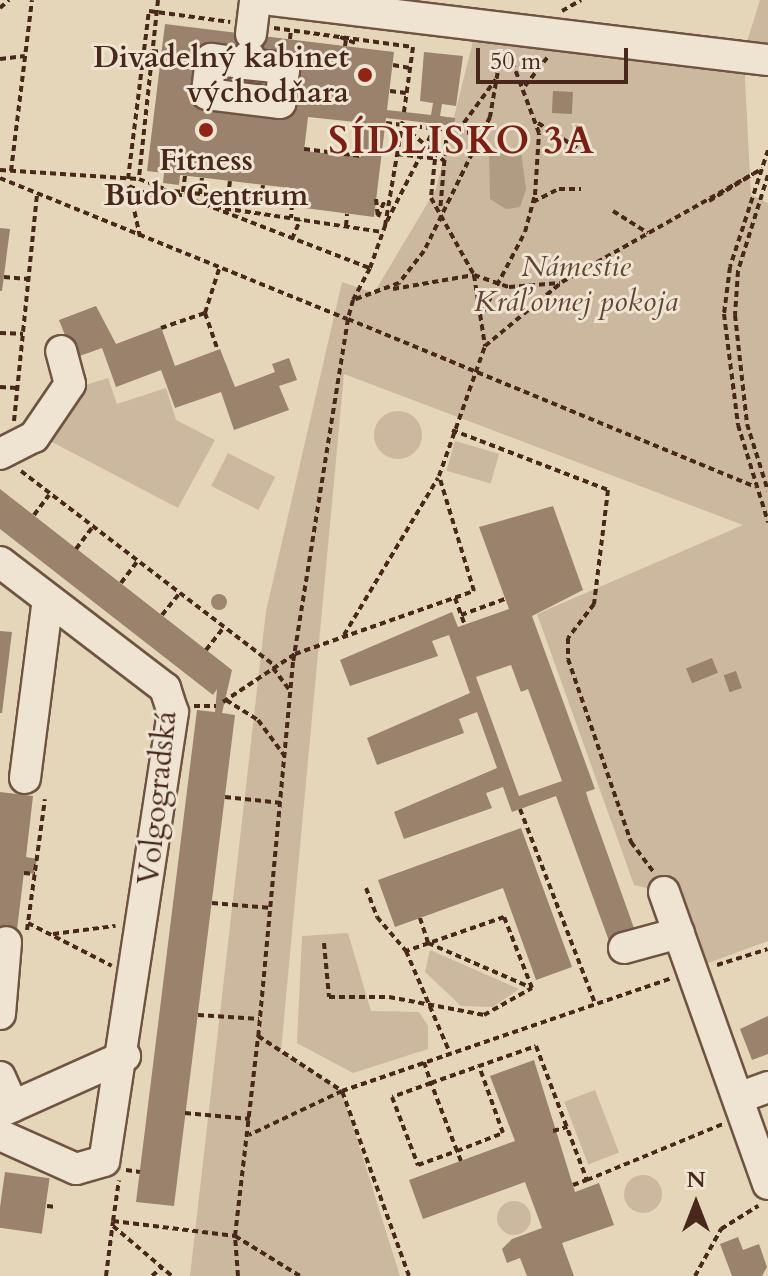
<!DOCTYPE html>
<meta charset="utf-8">
<style>
body{margin:0}
#map{position:relative;width:768px;height:1276px;overflow:hidden;background:#e6d6b9;font-family:Cardo,serif}
div>[style]{position:absolute}
.green>*{inset:0;background:#cbb89e;transform-origin:0 0}
.round{border-radius:50%}
.water>*{inset:0;background:#b09b83}
.building>*{inset:0;background:#9a826d;transform-origin:0 0}
.path>*{height:4px;margin-top:-2px;transform-origin:0;background:repeating-linear-gradient(90deg,#48281a 0 6px,transparent 0 10px)}
.roads{filter:drop-shadow(2px 0 #705442) drop-shadow(-2px 0 #705442) drop-shadow(0 2px #705442) drop-shadow(0 -2px #705442)}
.minor>*{height:30px;margin:-15px;padding:0 15px;transform-origin:15px;border-radius:15px;background:#efe4d2}
.path-bridge>*{height:4px;margin-top:-2px;transform-origin:0;background:repeating-linear-gradient(90deg,#48281a 0 6px,transparent 0 10px)}
.trees>*{width:16px;height:16px;margin:-8px;border-radius:50%;background:#9d8670}
.dots>*{width:22px;height:22px;translate:-50% -50%;box-sizing:border-box;border:4px solid #efe4d2;border-radius:50%}
span{translate:-50% -50%;white-space:nowrap;text-align:center;line-height:1.15;-webkit-text-stroke:6px #efe4d2;paint-order:stroke}
.poi-label{font-size:30px;color:#48281a;font-weight:700}
.right{translate:-100% -50%;text-align:right}
.park-label{font-size:30px;color:#624534;font-style:italic}
.street-label{font-size:30px;color:#48281a}
.district-label{font-size:38px;color:#7a1f14;font-weight:700;letter-spacing:2px}
.north{position:absolute;left:656px;top:1164px;width:80px;height:80px;-webkit-text-stroke:6px #efe4d2;paint-order:stroke;rotate:0deg;font-size:22px;font-weight:700;line-height:32px;text-align:center;color:#48281a}
.north::after{content:'';display:block;margin:auto;width:28px;height:36px;background:#48281a;clip-path:polygon(50% 0,100% 100%,50% 72%,0 100%)}
.scale{position:absolute;left:476px;top:48px;width:152px;height:36px;box-sizing:border-box;border:4px solid #48281a;border-top:0;padding-left:10px;font-size:24px;line-height:28px;white-space:nowrap;color:#48281a;-webkit-text-stroke:6px #efe4d2;paint-order:stroke}
</style>
<div id="map">
<div class="green">
<i style="clip-path:polygon(760px 0,768px 0,768px 62px,744px 59px,751px 195px,768px 203px,768px 941px,692px 969px,664px 892px,634px 885px,537px 614px,743px 525px,344px 374px,281px 1051px,342px 1091px,400px 1276px,190px 1276px,266px 611px,342px 282px,374px 293px,436px 189px,476px 29px,742px 58px)"></i>
<i style="clip-path:polygon(108px 378px,117px 404px,166px 388px,176px 420px,215px 440px,178px 508px,50px 441px,79px 387px)"></i>
<i class="round" style="left:374px;top:411px;width:48px;height:48px"></i>
<i style="left:455px;top:441px;width:46px;height:31px;rotate:16deg"></i>
<i style="left:228px;top:453px;width:53px;height:37px;rotate:27deg"></i>
<i style="clip-path:polygon(348px 933px,371px 1011px,419px 1012px,428px 1026px,428px 1049px,353px 1073px,297px 1043px,302px 936px)"></i>
<i style="clip-path:polygon(430px 950px,519px 989px,493px 1007px,461px 1006px,425px 972px)"></i>
<i style="left:595px;top:1090px;width:67px;height:33px;rotate:69deg"></i>
<i class="round" style="left:624px;top:1175px;width:38px;height:38px"></i>
<i class="round" style="left:497px;top:1201px;width:34px;height:34px"></i>
</div>
<div class="water">
<i style="clip-path:polygon(489px 151px,521px 151px,526px 189px,520px 207px,506px 209px,490px 199px)"></i>
</div>
<div class="building">
<i style="clip-path:polygon(evenodd,165px 24px,394px 52px,387px 110px,431px 115px,433px 103px,420px 101px,424px 52px,463px 56px,456px 106px,442px 104px,440px 116px,455px 118px,454px 126px,386px 118px,374px 217px,297px 207px,299px 189px,180px 175px,179px 185px,163px 183px,164px 173px,147px 171px,165px 24px,202px 50px,293px 62px,287px 112px,196px 101px,202px 50px,165px 24px,308px 117px,365px 123px,361px 157px,304px 151px,308px 117px)"></i>
<i style="left:553px;top:91px;width:20px;height:22px;rotate:3deg"></i>
<i style="clip-path:polygon(0 228px,10px 229px,2px 291px,0 291px)"></i>
<i style="clip-path:polygon(96px 306px,116px 344px,161px 327px,175px 366px,220px 349px,235px 387px,275px 372px,272px 364px,289px 358px,297px 380px,279px 386px,289px 410px,234px 430px,221px 392px,175px 408px,161px 370px,116px 387px,102px 348px,74px 358px,59px 320px)"></i>
<i style="clip-path:polygon(0 489px,232px 670px,222px 713px,235px 715px,174px 1206px,136px 1202px,197px 710px,215px 712px,217px 689px,213px 695px,0 529px)"></i>
<i style="clip-path:polygon(evenodd,553px 506px,583px 590px,532px 616px,595px 789px,586px 792px,589px 802px,635px 931px,609px 941px,556px 796px,512px 812px,503px 787px,486px 793px,492px 808px,404px 839px,394px 812px,497px 768px,477px 712px,459px 719px,464px 733px,377px 765px,367px 738px,470px 693px,449px 635px,432px 641px,438px 656px,350px 686px,340px 660px,452px 612px,458px 627px,509px 609px,479px 527px,553px 506px,511px 665px,521px 692px,528px 689px,562px 781px,519px 796px,476px 677px,511px 665px)"></i>
<i style="clip-path:polygon(0 631px,12px 632px,2px 713px,0 713px)"></i>
<i style="left:712px;top:658px;width:16px;height:28px;rotate:68deg"></i>
<i style="left:736px;top:671px;width:18px;height:13px;rotate:71deg"></i>
<i style="clip-path:polygon(0 792px,33px 796px,26px 857px,37px 859px,34px 874px,24px 872px,16px 938px,0 936px)"></i>
<i style="clip-path:polygon(521px 828px,572px 967px,536px 980px,503px 888px,395px 927px,378px 880px)"></i>
<i style="clip-path:polygon(768px 1016px,768px 1054px,752px 1060px,740px 1029px)"></i>
<i style="clip-path:polygon(534px 1060px,575px 1192px,599px 1183px,614px 1225px,562px 1243px,574px 1276px,527px 1276px,520px 1258px,507px 1263px,502px 1249px,512px 1239px,542px 1228px,525px 1182px,423px 1219px,409px 1180px,515px 1141px,490px 1076px)"></i>
<i style="left:5px;top:1172px;width:45px;height:56px;rotate:8deg"></i>
<i style="clip-path:polygon(738px 1237px,743px 1250px,759px 1244px,767px 1267px,762px 1276px,732px 1276px,720px 1244px)"></i>
</div>
<div class="path">
<i style="left:158px;top:0;width:180px;rotate:96.1deg"></i>
<i style="left:139px;top:179px;width:248px;rotate:21.1deg"></i>
<i style="left:370px;top:268px;width:45px;rotate:-70.3deg"></i>
<i style="left:385px;top:226px;width:108px;rotate:-80.4deg"></i>
<i style="left:0;top:8px;width:12px;rotate:-42deg"></i>
<i style="left:562px;top:11px;width:22px;rotate:-30deg"></i>
<i style="left:274px;top:28px;width:140px;rotate:7.8deg"></i>
<i style="left:413px;top:47px;width:66px;rotate:97.9deg"></i>
<i style="left:340px;top:37px;width:18px;rotate:22deg"></i>
<i style="left:290px;top:39px;width:9px;rotate:-84deg"></i>
<i style="left:152px;top:51px;width:10px;rotate:6deg"></i>
<i style="left:501px;top:53px;width:65px;rotate:99.8deg"></i>
<i style="left:490px;top:117px;width:149px;rotate:116.2deg"></i>
<i style="left:424px;top:251px;width:41px;rotate:128deg"></i>
<i style="left:399px;top:283px;width:49px;rotate:159.7deg"></i>
<i style="left:353px;top:300px;width:20px;rotate:105deg"></i>
<i style="left:348px;top:319px;width:440px;rotate:22.4deg"></i>
<i style="left:0;top:59px;width:25px;rotate:-7deg"></i>
<i style="left:393px;top:65px;width:17px;rotate:10deg"></i>
<i style="left:525px;top:86px;width:36px;rotate:-52deg"></i>
<i style="left:390px;top:91px;width:16px;rotate:7deg"></i>
<i style="left:386px;top:123px;width:61px;rotate:6.5deg"></i>
<i style="left:447px;top:130px;width:81px;rotate:94.9deg"></i>
<i style="left:538px;top:123px;width:52px;rotate:32.5deg"></i>
<i style="left:434px;top:124px;width:32px;rotate:88deg"></i>
<i style="left:403px;top:126px;width:54px;rotate:40.5deg"></i>
<i style="left:447px;top:130px;width:34px;rotate:7deg"></i>
<i style="left:458px;top:131px;width:64px;rotate:-53.8deg"></i>
<i style="left:304px;top:149px;width:57px;rotate:7deg"></i>
<i style="left:768px;top:150px;width:123px;rotate:108deg"></i>
<i style="left:730px;top:267px;width:47px;rotate:97.3deg"></i>
<i style="left:724px;top:314px;width:112px;rotate:82.8deg"></i>
<i style="left:738px;top:425px;width:102px;rotate:72.8deg"></i>
<i style="left:397px;top:154px;width:38px;rotate:7deg"></i>
<i style="left:435px;top:159px;width:39px;rotate:96deg"></i>
<i style="left:431px;top:198px;width:88px;rotate:60.8deg"></i>
<i style="left:474px;top:275px;width:72px;rotate:81.2deg"></i>
<i style="left:0;top:170px;width:139px;rotate:3.7deg"></i>
<i style="left:11px;top:171px;width:172px;rotate:-83deg"></i>
<i style="left:768px;top:175px;width:101px;rotate:107.4deg"></i>
<i style="left:738px;top:271px;width:44px;rotate:93.9deg"></i>
<i style="left:735px;top:315px;width:110px;rotate:83.7deg"></i>
<i style="left:747px;top:424px;width:70px;rotate:72.6deg"></i>
<i style="left:0;top:178px;width:375px;rotate:22.1deg"></i>
<i style="left:348px;top:319px;width:347px;rotate:99.1deg"></i>
<i style="left:293px;top:662px;width:376px;rotate:95.3deg"></i>
<i style="left:128px;top:179px;width:169px;rotate:-82.9deg"></i>
<i style="left:149px;top:11px;width:82px;rotate:7.7deg"></i>
<i style="left:294px;top:189px;width:16px;rotate:79deg"></i>
<i style="left:183px;top:192px;width:17px;rotate:-83deg"></i>
<i style="left:200px;top:194px;width:17px;rotate:-83deg"></i>
<i style="left:228px;top:197px;width:16px;rotate:-83deg"></i>
<i style="left:376px;top:199px;width:18px;rotate:84deg"></i>
<i style="left:378px;top:217px;width:18px;rotate:-68deg"></i>
<i style="left:261px;top:201px;width:16px;rotate:-83deg"></i>
<i style="left:709px;top:201px;width:52px;rotate:-31.5deg"></i>
<i style="left:533px;top:202px;width:29px;rotate:-27deg"></i>
<i style="left:559px;top:189px;width:22px"></i>
<i style="left:215px;top:207px;width:170px;rotate:8.5deg"></i>
<i style="left:613px;top:211px;width:41px;rotate:32.2deg"></i>
<i style="left:387px;top:221px;width:103px;rotate:-62.9deg"></i>
<i style="left:346px;top:226px;width:12px;rotate:-85deg"></i>
<i style="left:140px;top:237px;width:52px;rotate:-102.2deg"></i>
<i style="left:129px;top:186px;width:30px;rotate:23deg"></i>
<i style="left:157px;top:198px;width:11px;rotate:-49deg"></i>
<i style="left:164px;top:190px;width:129px;rotate:6.2deg"></i>
<i style="left:292px;top:204px;width:14px;rotate:94deg"></i>
<i style="left:292px;top:239px;width:21px;rotate:-67deg"></i>
<i style="left:4px;top:277px;width:24px;rotate:5deg"></i>
<i style="left:393px;top:289px;width:82px;rotate:-9.8deg"></i>
<i style="left:474px;top:275px;width:37px;rotate:19deg"></i>
<i style="left:509px;top:287px;width:51px;rotate:-4.5deg"></i>
<i style="left:353px;top:300px;width:36px;rotate:-62deg"></i>
<i style="left:483px;top:312px;width:90px;rotate:-62.3deg"></i>
<i style="left:525px;top:232px;width:38px;rotate:-75deg"></i>
<i style="left:535px;top:195px;width:62px;rotate:-86.3deg"></i>
<i style="left:539px;top:133px;width:85px;rotate:-110.6deg"></i>
<i style="left:205px;top:313px;width:39px;rotate:71deg"></i>
<i style="left:161px;top:328px;width:46px;rotate:-18.8deg"></i>
<i style="left:205px;top:313px;width:46px;rotate:-72.3deg"></i>
<i style="left:0;top:333px;width:23px;rotate:2deg"></i>
<i style="left:0;top:387px;width:17px;rotate:3deg"></i>
<i style="left:14px;top:421px;width:227px;rotate:-84.2deg"></i>
<i style="left:452px;top:430px;width:167px;rotate:21deg"></i>
<i style="left:608px;top:490px;width:115px;rotate:97deg"></i>
<i style="left:594px;top:604px;width:43px;rotate:127.4deg"></i>
<i style="left:568px;top:638px;width:21px;rotate:90deg"></i>
<i style="left:568px;top:659px;width:194px;rotate:71deg"></i>
<i style="left:631px;top:842px;width:38px;rotate:53deg"></i>
<i style="left:21px;top:471px;width:322px;rotate:37.5deg"></i>
<i style="left:34px;top:515px;width:25px;rotate:-53deg"></i>
<i style="left:76px;top:549px;width:26px;rotate:-53deg"></i>
<i style="left:121px;top:583px;width:26px;rotate:-53deg"></i>
<i style="left:455px;top:598px;width:29px;rotate:70deg"></i>
<i style="left:162px;top:615px;width:27px;rotate:-51deg"></i>
<i style="left:461px;top:615px;width:47px;rotate:-20deg"></i>
<i style="left:344px;top:635px;width:183px;rotate:-59.1deg"></i>
<i style="left:206px;top:650px;width:29px;rotate:-52deg"></i>
<i style="left:273px;top:668px;width:30px;rotate:53deg"></i>
<i style="left:226px;top:700px;width:38px;rotate:32deg"></i>
<i style="left:258px;top:720px;width:44px;rotate:53.4deg"></i>
<i style="left:223px;top:702px;width:87px;rotate:-33.7deg"></i>
<i style="left:295px;top:654px;width:190px;rotate:-19.4deg"></i>
<i style="left:474px;top:591px;width:120px;rotate:-106.9deg"></i>
<i style="left:439px;top:476px;width:138px;rotate:-70.5deg"></i>
<i style="left:485px;top:346px;width:100px;rotate:-39.7deg"></i>
<i style="left:562px;top:282px;width:230px;rotate:-29.5deg"></i>
<i style="left:194px;top:706px;width:22px"></i>
<i style="left:225px;top:797px;width:57px;rotate:6deg"></i>
<i style="left:520px;top:809px;width:206px;rotate:68.9deg"></i>
<i style="left:24px;top:873px;width:11px;rotate:5deg"></i>
<i style="left:366px;top:888px;width:31px;rotate:69deg"></i>
<i style="left:377px;top:917px;width:45px;rotate:49.5deg"></i>
<i style="left:406px;top:951px;width:111px;rotate:66.7deg"></i>
<i style="left:212px;top:903px;width:60px;rotate:4.8deg"></i>
<i style="left:420px;top:918px;width:26px;rotate:72deg"></i>
<i style="left:428px;top:943px;width:113px;rotate:23.4deg"></i>
<i style="left:28px;top:923px;width:94px;rotate:27.1deg"></i>
<i style="left:27px;top:930px;width:132px;rotate:-82.2deg"></i>
<i style="left:53px;top:934px;width:63px;rotate:-7.4deg"></i>
<i style="left:324px;top:943px;width:54px;rotate:84.7deg"></i>
<i style="left:329px;top:997px;width:60px"></i>
<i style="left:389px;top:997px;width:97px;rotate:10.7deg"></i>
<i style="left:484px;top:1015px;width:55px;rotate:-29.4deg"></i>
<i style="left:532px;top:988px;width:76px;rotate:-111.5deg"></i>
<i style="left:504px;top:917px;width:104px;rotate:160.9deg"></i>
<i style="left:717px;top:965px;width:53px;rotate:-17.4deg"></i>
<i style="left:198px;top:1015px;width:61px;rotate:3.8deg"></i>
<i style="left:424px;top:1062px;width:22px;rotate:72deg"></i>
<i style="left:431px;top:1083px;width:111px;rotate:-19.4deg"></i>
<i style="left:536px;top:1046px;width:143px;rotate:69.2deg"></i>
<i style="left:587px;top:1180px;width:147px;rotate:-22.4deg"></i>
<i style="left:185px;top:1113px;width:65px;rotate:5.3deg"></i>
<i style="left:553px;top:1131px;width:15px;rotate:-16deg"></i>
<i style="left:461px;top:1161px;width:11px;rotate:-112deg"></i>
<i style="left:457px;top:1151px;width:73px;rotate:-110.9deg"></i>
<i style="left:431px;top:1083px;width:41px;rotate:160.3deg"></i>
<i style="left:392px;top:1097px;width:73px;rotate:69.1deg"></i>
<i style="left:418px;top:1165px;width:41px;rotate:-19.7deg"></i>
<i style="left:457px;top:1151px;width:49px;rotate:-21.4deg"></i>
<i style="left:503px;top:1133px;width:71px;rotate:-109.7deg"></i>
<i style="left:126px;top:1170px;width:14px;rotate:8deg"></i>
<i style="left:573px;top:1185px;width:15px;rotate:-20deg"></i>
<i style="left:47px;top:1206px;width:9px;rotate:6deg"></i>
<i style="left:113px;top:1221px;width:41px;rotate:-81.7deg"></i>
<i style="left:113px;top:1226px;width:77px;rotate:40.3deg"></i>
<i style="left:106px;top:1276px;width:55px;rotate:-82.7deg"></i>
<i style="left:113px;top:1221px;width:123px;rotate:7deg"></i>
<i style="left:235px;top:1236px;width:76px;rotate:31.6deg"></i>
<i style="left:152px;top:1276px;width:13px;rotate:-42deg"></i>
<i style="left:238px;top:1276px;width:40px;rotate:-94.3deg"></i>
<i style="left:235px;top:1236px;width:201px;rotate:-83.4deg"></i>
<i style="left:258px;top:1036px;width:100px;rotate:33.2deg"></i>
<i style="left:342px;top:1091px;width:103px;rotate:154.7deg"></i>
<i style="left:409px;top:1276px;width:197px;rotate:-109.9deg"></i>
<i style="left:342px;top:1091px;width:347px;rotate:-18.9deg"></i>
<i style="left:695px;top:1276px;width:54px;rotate:-61deg"></i>
<i style="left:721px;top:1229px;width:44px;rotate:-31.9deg"></i>
</div>
<div class="roads">
<div class="minor">
<i style="left:272px;top:0;width:500px;rotate:6.9deg"></i>
<i style="left:251px;top:34px;width:34px;rotate:-83deg"></i>
<i style="left:248px;top:64px;width:37px;rotate:-172deg"></i>
<i style="left:211px;top:59px;width:35px;rotate:97deg"></i>
<i style="left:207px;top:94px;width:74px;rotate:7deg"></i>
<i style="left:280px;top:103px;width:35px;rotate:-83deg"></i>
<i style="left:284px;top:68px;width:36px;rotate:-174deg"></i>
<i style="left:248px;top:64px;width:8px;rotate:-83deg"></i>
<i style="left:0;top:454px;width:38px;rotate:-27deg"></i>
<i style="left:34px;top:437px;width:64px;rotate:-55.8deg"></i>
<i style="left:70px;top:384px;width:34px;rotate:-105deg"></i>
<i style="left:0;top:562px;width:208px;rotate:37.4deg"></i>
<i style="left:165px;top:688px;width:25px;rotate:72deg"></i>
<i style="left:173px;top:712px;width:454px;rotate:98.7deg"></i>
<i style="left:104px;top:1161px;width:29px;rotate:164deg"></i>
<i style="left:76px;top:1169px;width:83px;rotate:-155.9deg"></i>
<i style="left:25px;top:778px;width:180px;rotate:-82.7deg"></i>
<i style="left:664px;top:892px;width:310px;rotate:70.4deg"></i>
<i style="left:624px;top:948px;width:57px;rotate:-15.3deg"></i>
<i style="left:0;top:1014px;width:72px;rotate:-85.2deg"></i>
<i style="left:0;top:1077px;width:32px;rotate:66deg"></i>
<i style="left:738px;top:1098px;width:32px;rotate:-20deg"></i>
<i style="left:0;top:1112px;width:137px;rotate:-24.1deg"></i>
</div>
</div>
<div class="path-bridge">
<i style="left:345px;top:46px;width:6px;rotate:-81deg"></i>
</div>
<div class="trees">
<i style="left:219px;top:602px"></i>
</div>
<div class="dots">
<i style="left:365px;top:75px;background:#8f2418"></i>
<i style="left:206px;top:130px;background:#8f2418"></i>
</div>
<div class="poi-label">
<span class="right" style="left:349px;top:75px">Divadelný kabinet<br>východňara</span>
<span style="left:206px;top:178px">Fitness<br>Budo Centrum</span>
</div>
<div class="park-label">
<span style="left:576px;top:284px">Námestie<br>Kráľovnej pokoja</span>
</div>
<div class="street-label">
<span style="left:158px;top:798px;rotate:-84deg">Volgogradská</span>
</div>
<div class="district-label">
<span style="left:462px;top:142px">SÍDLISKO 3A</span>
</div>
<div class="north">N</div>
<div class="scale">50 m</div>
</div>
